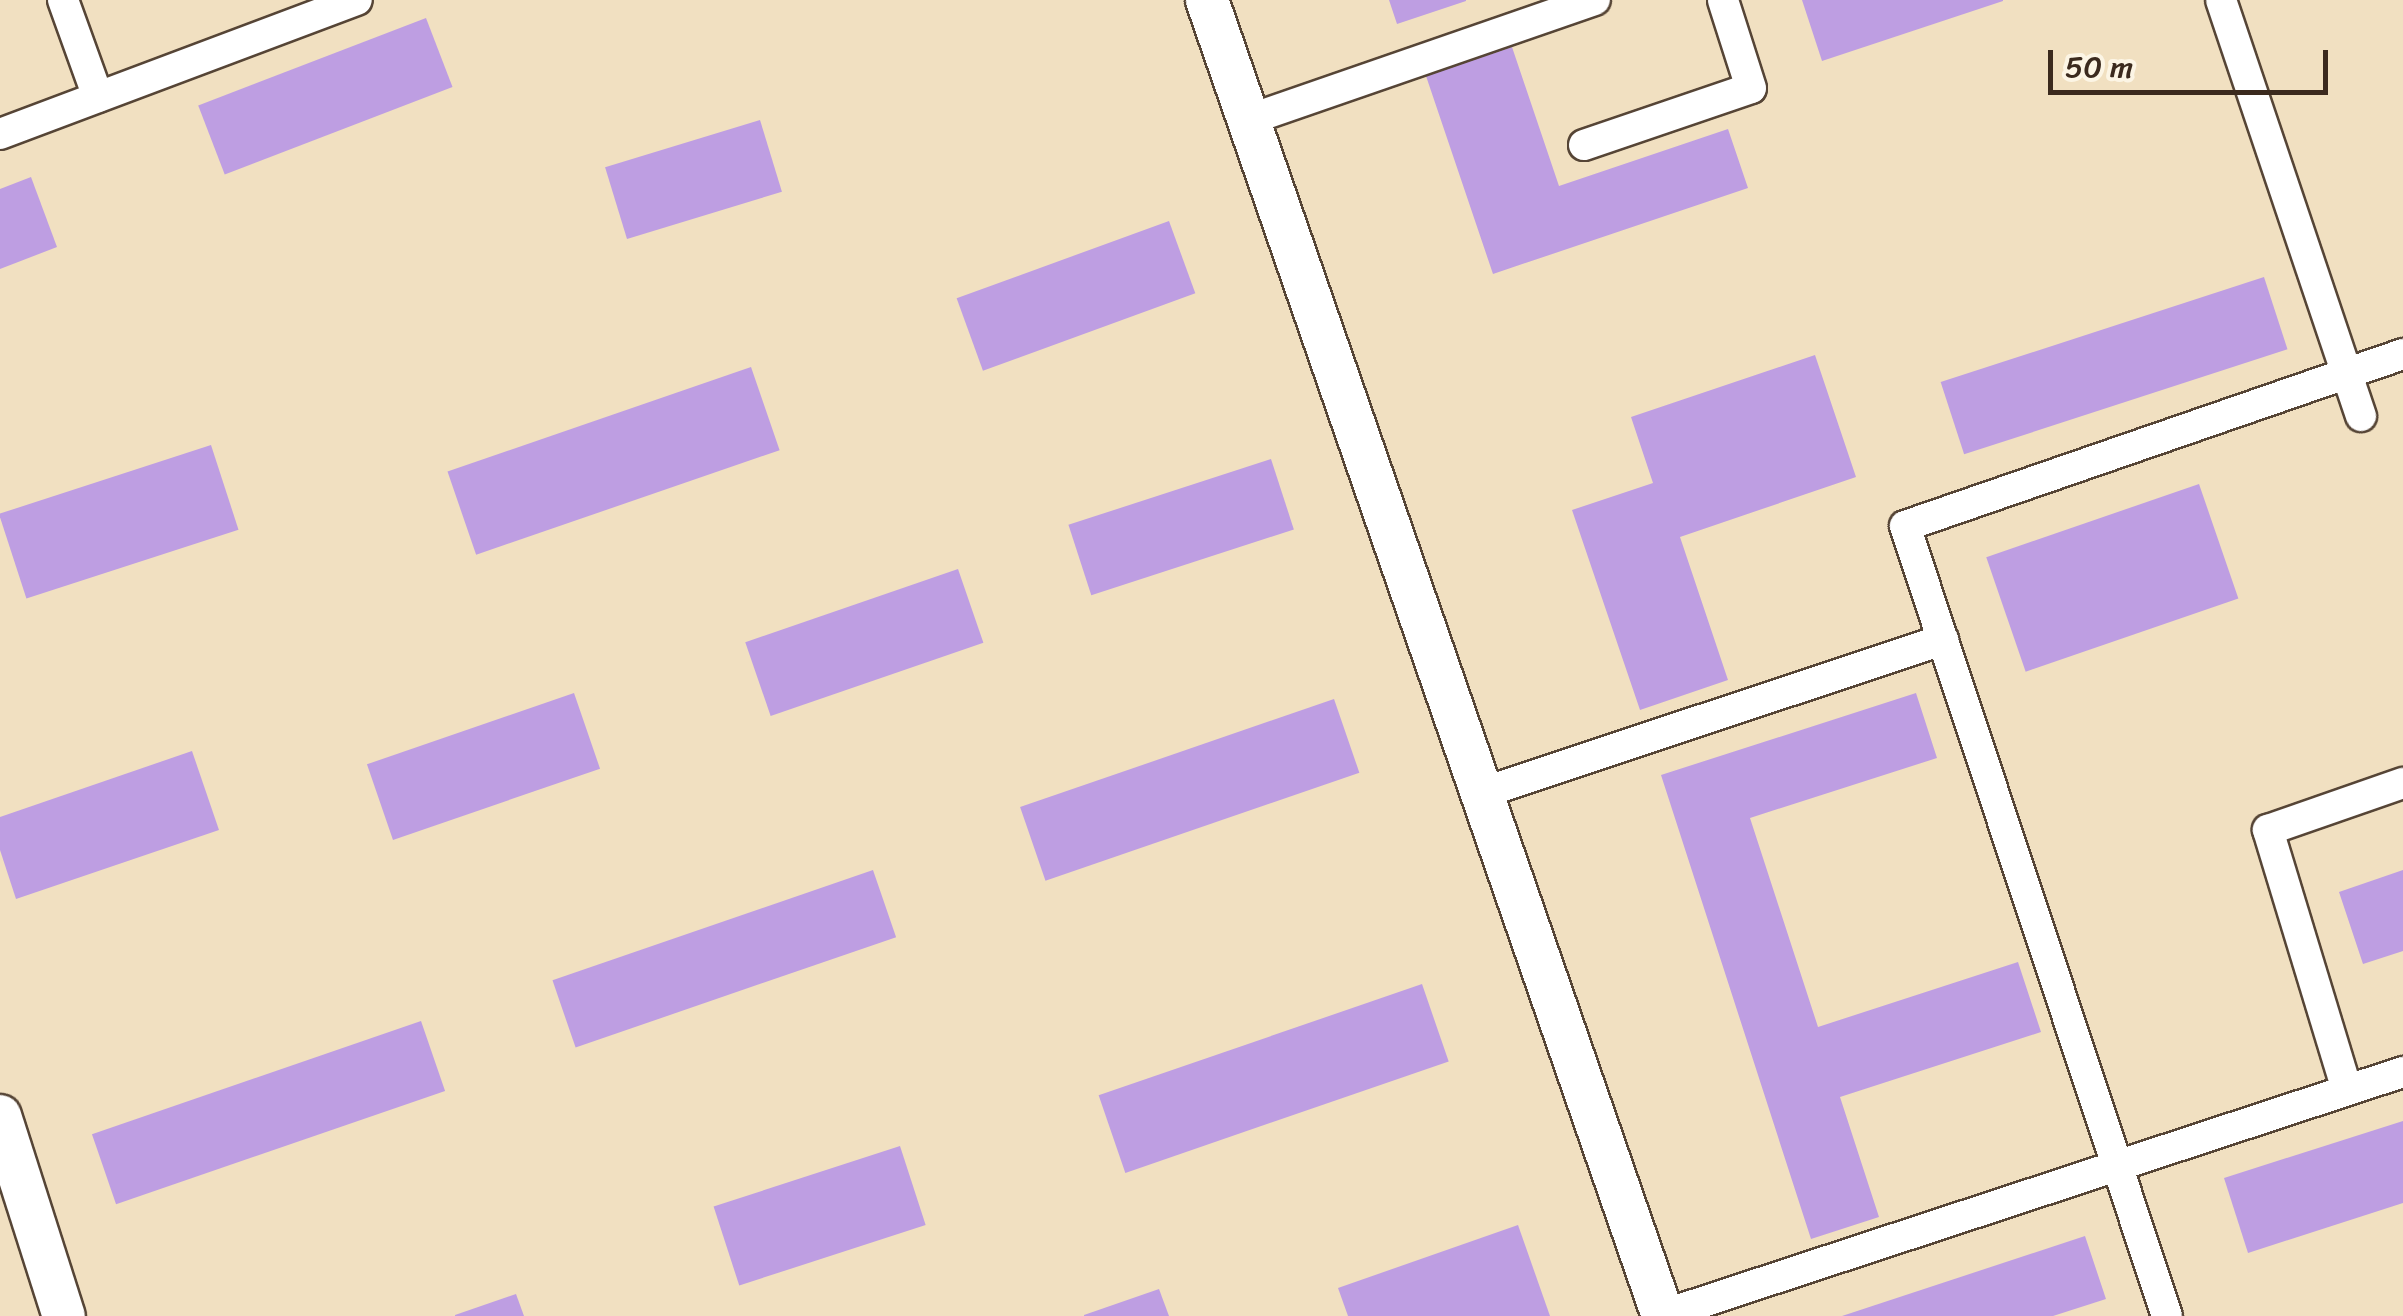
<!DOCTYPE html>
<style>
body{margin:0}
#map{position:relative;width:2403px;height:1316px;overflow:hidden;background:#f1e0c1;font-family:Sriracha,sans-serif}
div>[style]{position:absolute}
.building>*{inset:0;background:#be9ee2;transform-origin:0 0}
.roads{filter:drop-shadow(2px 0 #564536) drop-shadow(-2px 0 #564536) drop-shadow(0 2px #564536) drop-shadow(0 -2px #564536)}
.street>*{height:30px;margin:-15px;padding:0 15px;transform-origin:15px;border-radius:15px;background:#fff}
.secondary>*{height:42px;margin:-21px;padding:0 21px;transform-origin:21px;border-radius:21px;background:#fff}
span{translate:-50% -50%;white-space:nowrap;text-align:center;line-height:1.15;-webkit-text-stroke:8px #fcf5e5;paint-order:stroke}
.scale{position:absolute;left:2048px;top:50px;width:280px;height:45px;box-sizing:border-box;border:5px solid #3b2a1e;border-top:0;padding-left:12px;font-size:30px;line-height:35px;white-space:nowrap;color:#3b2a1e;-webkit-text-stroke:8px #fcf5e5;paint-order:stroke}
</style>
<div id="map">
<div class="building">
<i style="clip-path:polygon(1389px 0,1466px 0,1466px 1px,1397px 24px)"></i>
<i style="clip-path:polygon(1802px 0,2003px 0,2003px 1px,1822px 61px)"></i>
<i style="left:426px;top:18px;width:74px;height:244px;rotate:69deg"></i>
<i style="clip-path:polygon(1512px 47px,1559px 186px,1728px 129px,1748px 188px,1493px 274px,1426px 76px)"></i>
<i style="left:760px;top:120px;width:75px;height:162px;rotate:73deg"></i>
<i style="clip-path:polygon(31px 177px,57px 247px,0 269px,0 189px)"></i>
<i style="left:1169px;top:221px;width:77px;height:226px;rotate:70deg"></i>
<i style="left:2264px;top:277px;width:76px;height:340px;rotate:72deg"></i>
<i style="clip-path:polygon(1815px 355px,1856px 477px,1680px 537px,1728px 680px,1640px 710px,1572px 510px,1653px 483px,1631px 417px)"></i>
<i style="left:751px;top:367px;width:88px;height:321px;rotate:71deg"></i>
<i style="left:211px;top:445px;width:89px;height:223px;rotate:72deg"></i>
<i style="left:1271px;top:459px;width:74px;height:213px;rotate:72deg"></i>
<i style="left:2199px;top:484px;width:121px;height:225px;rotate:71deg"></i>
<i style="left:958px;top:569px;width:78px;height:225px;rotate:71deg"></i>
<i style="left:574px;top:693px;width:80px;height:219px;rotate:71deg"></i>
<i style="clip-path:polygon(1916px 693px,1937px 758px,1750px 818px,1818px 1027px,2018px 962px,2041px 1032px,1840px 1097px,1879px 1217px,1811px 1239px,1661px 775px)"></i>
<i style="left:1334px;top:699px;width:78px;height:332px;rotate:71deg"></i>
<i style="clip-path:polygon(192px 751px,219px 830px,16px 899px,0 850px,0 817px)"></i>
<i style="left:873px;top:870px;width:71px;height:339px;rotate:71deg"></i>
<i style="clip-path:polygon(2403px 870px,2403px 951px,2363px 964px,2339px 892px)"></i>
<i style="left:1422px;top:984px;width:82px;height:342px;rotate:71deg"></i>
<i style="left:421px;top:1021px;width:74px;height:348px;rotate:71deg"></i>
<i style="clip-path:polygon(2403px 1121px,2403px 1203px,2248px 1253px,2224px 1178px)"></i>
<i style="left:900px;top:1146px;width:83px;height:196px;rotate:72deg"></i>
<i style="clip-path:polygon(1518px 1225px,1550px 1316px,1348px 1316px,1338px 1288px)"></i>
<i style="clip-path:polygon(2085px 1236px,2106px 1299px,2053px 1316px,1842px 1316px)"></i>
<i style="clip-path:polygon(1159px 1289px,1169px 1316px,1084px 1316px,1084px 1315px)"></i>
<i style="clip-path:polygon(516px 1294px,524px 1316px,455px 1316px,455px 1315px)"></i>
</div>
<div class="roads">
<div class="street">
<i style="left:63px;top:0;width:103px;rotate:70.2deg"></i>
<i style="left:2221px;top:0;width:439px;rotate:71.4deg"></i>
<i style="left:1248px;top:120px;width:367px;rotate:-19.1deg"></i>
<i style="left:0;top:134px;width:381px;rotate:-20.6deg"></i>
<i style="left:1584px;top:145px;width:176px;rotate:-18.8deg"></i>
<i style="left:1751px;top:88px;width:92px;rotate:-107.7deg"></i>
<i style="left:1482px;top:793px;width:486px;rotate:-18.4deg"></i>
<i style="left:2347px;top:1090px;width:272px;rotate:-106.9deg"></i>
<i style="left:2268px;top:830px;width:143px;rotate:-19.2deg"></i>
<i style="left:1663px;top:1315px;width:779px;rotate:-18.18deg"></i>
<i style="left:2167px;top:1316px;width:832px;rotate:-108.35deg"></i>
<i style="left:1905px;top:526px;width:527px;rotate:-19.05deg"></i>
</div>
<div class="secondary">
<i style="left:1207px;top:0;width:1393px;rotate:70.89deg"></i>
<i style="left:0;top:1116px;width:210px;rotate:72.3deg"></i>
</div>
</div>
<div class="scale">50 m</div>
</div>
